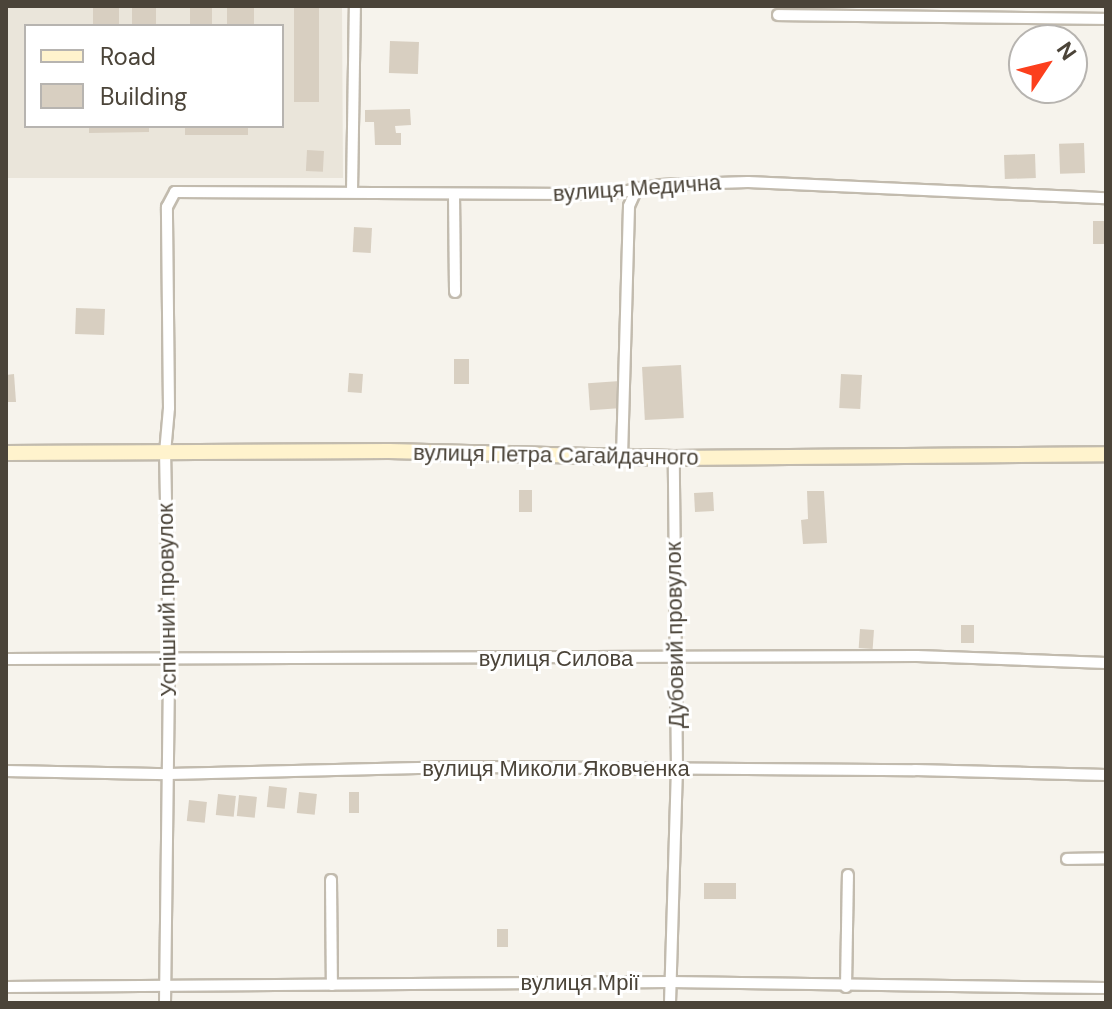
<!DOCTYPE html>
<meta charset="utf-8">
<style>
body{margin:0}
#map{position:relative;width:1112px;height:1009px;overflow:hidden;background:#f6f3ec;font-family:"DM Sans",sans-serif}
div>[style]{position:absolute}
.residential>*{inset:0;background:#eae5da}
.building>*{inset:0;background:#d8cfc1;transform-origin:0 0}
.roads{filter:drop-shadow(2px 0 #c2bbae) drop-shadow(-2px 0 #c2bbae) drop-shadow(0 2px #c2bbae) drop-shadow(0 -2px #c2bbae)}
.street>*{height:10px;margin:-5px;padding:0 5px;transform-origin:5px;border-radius:5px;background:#fff}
.secondary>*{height:14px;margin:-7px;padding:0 7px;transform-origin:7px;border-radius:7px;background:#fff3cd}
span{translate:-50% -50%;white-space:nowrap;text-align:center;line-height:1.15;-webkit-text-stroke:6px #fff;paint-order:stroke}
.street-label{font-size:22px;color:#4b4439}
.frame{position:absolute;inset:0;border:8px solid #4b4439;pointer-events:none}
.legend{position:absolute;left:24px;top:24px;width:260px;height:104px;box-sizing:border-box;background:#fff;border:2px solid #b7b4b0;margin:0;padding:10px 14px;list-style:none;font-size:24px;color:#4b4439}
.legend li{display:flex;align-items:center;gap:16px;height:40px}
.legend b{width:40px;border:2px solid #b7b4b0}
.north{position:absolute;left:1008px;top:24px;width:80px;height:80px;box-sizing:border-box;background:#fff;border:2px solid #b7b4b0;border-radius:50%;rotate:55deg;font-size:22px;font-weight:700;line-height:32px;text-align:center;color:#4b4439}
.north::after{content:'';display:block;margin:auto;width:28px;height:36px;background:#fc3f1d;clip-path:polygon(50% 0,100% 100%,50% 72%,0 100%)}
</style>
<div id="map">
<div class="residential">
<i style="clip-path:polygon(evenodd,6px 6px,342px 6px,343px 178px,6px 178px,6px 6px,26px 26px,282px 26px,282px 126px,26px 126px,26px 26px)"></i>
</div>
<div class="building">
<i style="left:93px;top:6px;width:26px;height:20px"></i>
<i style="left:132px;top:6px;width:24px;height:20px"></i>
<i style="left:190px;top:6px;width:22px;height:20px"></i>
<i style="left:227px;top:6px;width:27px;height:20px"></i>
<i style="left:294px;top:6px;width:25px;height:96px"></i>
<i style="left:390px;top:41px;width:29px;height:32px;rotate:2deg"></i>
<i style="clip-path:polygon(410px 109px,411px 125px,395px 126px,396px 133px,401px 133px,401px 145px,375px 145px,374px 122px,365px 122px,365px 110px)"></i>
<i style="clip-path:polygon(89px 126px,149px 126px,149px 132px,89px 133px)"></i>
<i style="left:185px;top:126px;width:63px;height:9px"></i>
<i style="left:1084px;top:143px;width:30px;height:25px;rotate:88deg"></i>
<i style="left:307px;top:150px;width:17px;height:21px;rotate:3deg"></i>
<i style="left:1035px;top:154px;width:24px;height:31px;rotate:88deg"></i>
<i style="left:1106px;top:221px;width:23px;height:13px;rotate:90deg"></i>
<i style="left:354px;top:227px;width:18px;height:25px;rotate:3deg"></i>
<i style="left:76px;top:308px;width:29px;height:26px;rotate:2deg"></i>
<i style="left:454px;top:359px;width:15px;height:25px"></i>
<i style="left:681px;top:365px;width:53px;height:39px;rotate:87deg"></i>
<i style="left:349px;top:373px;width:14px;height:19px;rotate:4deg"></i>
<i style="clip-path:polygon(14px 374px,16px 402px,6px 402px,6px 375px)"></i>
<i style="left:841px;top:374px;width:21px;height:34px;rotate:3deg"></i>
<i style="left:620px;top:381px;width:27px;height:32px;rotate:86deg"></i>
<i style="left:519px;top:490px;width:13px;height:22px"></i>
<i style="clip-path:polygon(807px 491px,824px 491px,827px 543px,803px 544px,801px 520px,808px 519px)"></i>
<i style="left:713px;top:492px;width:19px;height:19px;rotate:87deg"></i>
<i style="left:961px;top:625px;width:13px;height:18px"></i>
<i style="left:860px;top:629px;width:14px;height:19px;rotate:4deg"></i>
<i style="left:269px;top:786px;width:18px;height:21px;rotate:6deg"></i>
<i style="left:299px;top:792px;width:18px;height:21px;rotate:6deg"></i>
<i style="left:349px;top:792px;width:10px;height:21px"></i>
<i style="left:218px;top:794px;width:18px;height:21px;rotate:6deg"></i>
<i style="left:239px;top:795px;width:18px;height:21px;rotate:6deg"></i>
<i style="left:189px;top:800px;width:18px;height:21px;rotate:6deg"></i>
<i style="left:704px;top:883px;width:32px;height:16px"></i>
<i style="left:497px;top:929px;width:11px;height:18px"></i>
</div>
<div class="roads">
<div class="street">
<i style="left:778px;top:15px;width:328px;rotate:0.7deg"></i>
<i style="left:352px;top:191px;width:185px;rotate:-89.1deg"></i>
<i style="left:454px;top:194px;width:98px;rotate:89.4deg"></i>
<i style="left:622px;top:457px;width:251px;rotate:-88.4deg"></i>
<i style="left:629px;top:206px;width:20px;rotate:-66deg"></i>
<i style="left:6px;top:659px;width:911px;rotate:-0.19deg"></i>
<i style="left:917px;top:656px;width:189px;rotate:2.1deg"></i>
<i style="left:6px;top:771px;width:163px;rotate:1.1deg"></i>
<i style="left:169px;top:774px;width:291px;rotate:-1.4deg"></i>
<i style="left:460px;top:767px;width:455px;rotate:0.4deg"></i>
<i style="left:915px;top:770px;width:191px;rotate:1.5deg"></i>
<i style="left:1067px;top:859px;width:39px;rotate:-1deg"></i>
<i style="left:331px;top:880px;width:105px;rotate:89.5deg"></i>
<i style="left:6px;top:987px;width:664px;rotate:-0.43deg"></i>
<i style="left:670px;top:982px;width:436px;rotate:0.8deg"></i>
<i style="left:846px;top:987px;width:112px;rotate:-89deg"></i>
<i style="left:165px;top:1003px;width:345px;rotate:-89.3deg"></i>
<i style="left:169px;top:658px;width:205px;rotate:-91.1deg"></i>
<i style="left:165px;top:453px;width:45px;rotate:-84.9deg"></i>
<i style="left:169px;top:408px;width:201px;rotate:-90.6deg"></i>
<i style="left:167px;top:207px;width:17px;rotate:-62deg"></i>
<i style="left:175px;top:192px;width:399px;rotate:0.3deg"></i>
<i style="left:574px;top:194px;width:48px;rotate:-2.4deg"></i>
<i style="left:622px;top:192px;width:39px;rotate:-10deg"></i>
<i style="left:660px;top:185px;width:88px;rotate:-2deg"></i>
<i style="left:748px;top:182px;width:358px;rotate:2.6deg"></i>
<i style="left:670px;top:1003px;width:233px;rotate:-88.3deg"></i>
<i style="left:677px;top:770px;width:312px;rotate:-90.6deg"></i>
</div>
<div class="secondary">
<i style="left:6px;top:453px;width:383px;rotate:-0.3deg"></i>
<i style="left:389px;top:451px;width:285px;rotate:1.4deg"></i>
<i style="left:674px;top:458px;width:432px;rotate:-0.5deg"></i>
</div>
</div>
<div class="street-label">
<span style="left:637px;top:188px;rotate:-4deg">вулиця Медична</span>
<span style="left:556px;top:455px;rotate:1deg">вулиця Петра Сагайдачного</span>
<span style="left:167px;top:600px;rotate:-91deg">Успішний провулок</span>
<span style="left:675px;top:635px;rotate:-91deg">Дубовий провулок</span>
<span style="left:556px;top:659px">вулиця Силова</span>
<span style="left:556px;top:769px">вулиця Миколи Яковченка</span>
<span style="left:580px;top:983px">вулиця Мрії</span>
</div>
<div class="frame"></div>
<ul class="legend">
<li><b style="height:10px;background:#fff3cd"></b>Road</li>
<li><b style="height:22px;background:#d8cfc1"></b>Building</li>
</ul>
<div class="north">N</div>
</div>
